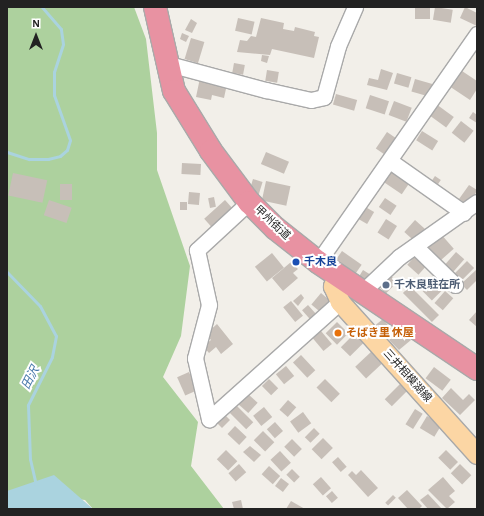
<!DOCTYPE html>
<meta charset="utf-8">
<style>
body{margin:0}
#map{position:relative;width:484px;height:516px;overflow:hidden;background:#f2efe9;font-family:"Alegreya Sans","Noto Sans JP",sans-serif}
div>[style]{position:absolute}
.forest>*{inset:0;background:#add19e}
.water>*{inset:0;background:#aad3df}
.stream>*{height:3px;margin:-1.5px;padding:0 1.5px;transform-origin:1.5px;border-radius:1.5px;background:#aad3df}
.building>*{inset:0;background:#c7bfb8;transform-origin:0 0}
.roads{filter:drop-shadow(1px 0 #a9a9a9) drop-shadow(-1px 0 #a9a9a9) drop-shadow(0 1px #a9a9a9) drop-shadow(0 -1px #a9a9a9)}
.minor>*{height:15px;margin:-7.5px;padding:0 7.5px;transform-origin:7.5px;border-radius:7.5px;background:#fff}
.major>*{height:19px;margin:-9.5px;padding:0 9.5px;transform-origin:9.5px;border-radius:9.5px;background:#fcd6a4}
.highway>*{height:22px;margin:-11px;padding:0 11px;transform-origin:11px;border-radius:11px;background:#e892a2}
.dots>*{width:11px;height:11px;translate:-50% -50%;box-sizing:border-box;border:2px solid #fff;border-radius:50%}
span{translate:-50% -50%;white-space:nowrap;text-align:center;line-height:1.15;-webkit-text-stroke:4px #fff;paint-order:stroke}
.street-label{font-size:11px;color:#222}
.transit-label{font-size:11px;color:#164399;font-weight:700}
.left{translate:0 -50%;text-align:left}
.service-label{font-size:11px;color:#4e5e75;font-weight:700}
.food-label{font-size:11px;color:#c56008;font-weight:700}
.water-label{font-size:12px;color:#4a7aab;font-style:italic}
.frame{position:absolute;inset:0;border:8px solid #222;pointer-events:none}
.north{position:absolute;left:16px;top:16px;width:40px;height:40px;-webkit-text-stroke:3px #fff;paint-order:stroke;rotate:0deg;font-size:11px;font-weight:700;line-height:16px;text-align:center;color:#222}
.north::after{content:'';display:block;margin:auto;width:14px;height:18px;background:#222;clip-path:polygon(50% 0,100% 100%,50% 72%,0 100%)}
</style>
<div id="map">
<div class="forest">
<i style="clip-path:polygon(7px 7px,134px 7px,146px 39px,157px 133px,157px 170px,190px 266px,181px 336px,163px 377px,198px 422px,191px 466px,224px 509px,93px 509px,85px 500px,7px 491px)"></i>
</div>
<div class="water">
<i style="clip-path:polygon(54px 475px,93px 509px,7px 509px,7px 491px)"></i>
</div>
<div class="stream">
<i style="left:7px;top:152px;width:23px;rotate:18deg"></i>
<i style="left:29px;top:159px;width:19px"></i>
<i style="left:48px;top:159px;width:12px;rotate:-14deg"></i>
<i style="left:60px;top:156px;width:9px;rotate:-41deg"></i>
<i style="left:67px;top:150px;width:10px;rotate:-73deg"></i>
<i style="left:70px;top:140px;width:48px;rotate:-109.6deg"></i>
<i style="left:54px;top:95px;width:23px;rotate:-90deg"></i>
<i style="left:54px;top:72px;width:29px;rotate:-72deg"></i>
<i style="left:63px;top:44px;width:15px;rotate:-98deg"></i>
<i style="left:61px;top:29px;width:29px;rotate:-131deg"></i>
<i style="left:7px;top:272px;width:47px;rotate:45.9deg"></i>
<i style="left:40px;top:306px;width:34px;rotate:62deg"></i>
<i style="left:56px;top:336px;width:21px;rotate:101deg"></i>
<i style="left:52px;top:357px;width:54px;rotate:116.6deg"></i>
<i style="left:28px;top:405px;width:54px;rotate:87.9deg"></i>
<i style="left:30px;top:459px;width:26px;rotate:77deg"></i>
</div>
<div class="building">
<i style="left:415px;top:7px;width:15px;height:12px"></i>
<i style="left:435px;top:7px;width:18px;height:13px;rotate:9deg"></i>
<i style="clip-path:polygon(465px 7px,477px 13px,477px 26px,460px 18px)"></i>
<i style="left:238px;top:18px;width:17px;height:13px;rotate:13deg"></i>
<i style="clip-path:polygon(261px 18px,284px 23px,283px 29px,294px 31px,295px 27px,315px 32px,314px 36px,319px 37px,314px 58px,272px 49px,270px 55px,237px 52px,240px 40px,247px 41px,251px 36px,256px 37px)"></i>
<i style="clip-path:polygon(191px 19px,197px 23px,192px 33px,185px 30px)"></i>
<i style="clip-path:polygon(182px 33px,189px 36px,186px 42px,180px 39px)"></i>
<i style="left:191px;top:38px;width:14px;height:22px;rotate:17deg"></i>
<i style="clip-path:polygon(262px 55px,269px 56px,267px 63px,261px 61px)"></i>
<i style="left:234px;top:63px;width:11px;height:10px;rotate:10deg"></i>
<i style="clip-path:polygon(381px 69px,393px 73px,387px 90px,367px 85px,369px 78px,378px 80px)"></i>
<i style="clip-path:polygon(459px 69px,477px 81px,477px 89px,470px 100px,449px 86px)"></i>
<i style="left:267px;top:70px;width:12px;height:11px;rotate:9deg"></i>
<i style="left:397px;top:73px;width:15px;height:11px;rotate:16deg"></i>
<i style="clip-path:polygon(200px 78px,227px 84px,224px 98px,212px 95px,211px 100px,196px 97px)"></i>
<i style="left:415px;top:79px;width:19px;height:13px;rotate:16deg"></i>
<i style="left:336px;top:94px;width:22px;height:11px;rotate:16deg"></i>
<i style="left:370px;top:95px;width:20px;height:14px;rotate:18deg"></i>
<i style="left:394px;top:101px;width:19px;height:15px;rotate:21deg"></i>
<i style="left:436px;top:104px;width:22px;height:13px;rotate:36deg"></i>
<i style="clip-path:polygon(473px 112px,477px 115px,477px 123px,469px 118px)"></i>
<i style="left:461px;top:121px;width:16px;height:15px;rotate:38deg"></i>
<i style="left:422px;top:131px;width:19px;height:11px;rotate:32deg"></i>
<i style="left:387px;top:132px;width:11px;height:20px;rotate:34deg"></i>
<i style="left:266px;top:152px;width:25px;height:13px;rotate:23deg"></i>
<i style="left:182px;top:163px;width:19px;height:11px;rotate:3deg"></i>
<i style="left:390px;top:167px;width:25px;height:16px;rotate:34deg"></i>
<i style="left:13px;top:173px;width:35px;height:23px;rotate:12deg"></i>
<i style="left:435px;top:176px;width:7px;height:9px;rotate:34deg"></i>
<i style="left:253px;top:179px;width:10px;height:14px;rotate:17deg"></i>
<i style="left:266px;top:181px;width:25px;height:20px;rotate:12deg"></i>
<i style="left:60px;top:184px;width:12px;height:16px"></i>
<i style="clip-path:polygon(469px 185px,477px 190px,470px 206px,459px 199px)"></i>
<i style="left:189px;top:192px;width:11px;height:12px;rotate:5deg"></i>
<i style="left:214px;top:197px;width:10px;height:6px;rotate:79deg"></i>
<i style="left:385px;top:198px;width:14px;height:11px;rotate:34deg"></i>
<i style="left:49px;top:200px;width:24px;height:16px;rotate:19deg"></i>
<i style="left:225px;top:200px;width:15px;height:28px;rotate:48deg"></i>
<i style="left:180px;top:202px;width:7px;height:8px"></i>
<i style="left:362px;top:205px;width:14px;height:14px;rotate:30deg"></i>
<i style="left:386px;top:219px;width:13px;height:16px;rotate:32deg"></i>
<i style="left:415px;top:220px;width:15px;height:16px;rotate:42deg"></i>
<i style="left:440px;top:233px;width:21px;height:21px;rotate:49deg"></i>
<i style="left:342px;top:251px;width:24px;height:13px;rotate:35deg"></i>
<i style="left:456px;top:252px;width:11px;height:19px;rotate:41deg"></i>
<i style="left:272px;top:253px;width:19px;height:22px;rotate:51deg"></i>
<i style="left:416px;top:255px;width:15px;height:13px;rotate:42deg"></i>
<i style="left:467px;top:261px;width:10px;height:20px;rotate:45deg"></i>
<i style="clip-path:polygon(291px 262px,298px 269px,293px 273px,298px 278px,283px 291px,272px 278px)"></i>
<i style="left:363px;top:270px;width:9px;height:9px;rotate:32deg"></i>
<i style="clip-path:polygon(476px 270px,477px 280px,467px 290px,461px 284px)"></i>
<i style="left:388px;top:273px;width:13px;height:16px;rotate:45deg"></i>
<i style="left:434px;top:280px;width:13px;height:16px;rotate:45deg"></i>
<i style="left:410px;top:286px;width:41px;height:10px;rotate:45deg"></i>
<i style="left:445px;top:291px;width:11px;height:16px;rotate:41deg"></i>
<i style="left:321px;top:293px;width:17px;height:15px;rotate:40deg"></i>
<i style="clip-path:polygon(301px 294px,304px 298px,298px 306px,293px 301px)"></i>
<i style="left:291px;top:301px;width:19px;height:10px;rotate:51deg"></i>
<i style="left:308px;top:305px;width:15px;height:8px;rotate:48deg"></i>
<i style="clip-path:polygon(477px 311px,477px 327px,469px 320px)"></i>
<i style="left:383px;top:319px;width:14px;height:10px;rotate:51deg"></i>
<i style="left:337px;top:322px;width:16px;height:16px;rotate:45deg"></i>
<i style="clip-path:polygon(217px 324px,233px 344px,221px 354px,216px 347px,209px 353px,203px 346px,211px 340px,206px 334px)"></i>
<i style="clip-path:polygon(401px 330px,411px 340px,399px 350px,389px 340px)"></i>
<i style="left:321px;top:331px;width:17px;height:11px;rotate:50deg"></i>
<i style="left:355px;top:333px;width:13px;height:20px;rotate:45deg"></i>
<i style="left:372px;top:351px;width:16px;height:23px;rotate:47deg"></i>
<i style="left:301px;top:355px;width:21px;height:11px;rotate:47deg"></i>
<i style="left:286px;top:366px;width:13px;height:13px;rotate:51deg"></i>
<i style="left:434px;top:367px;width:21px;height:14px;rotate:37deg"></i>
<i style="left:189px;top:372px;width:20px;height:13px;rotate:66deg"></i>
<i style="left:269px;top:379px;width:13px;height:10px;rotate:45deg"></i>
<i style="left:325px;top:379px;width:21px;height:12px;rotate:45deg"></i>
<i style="left:401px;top:383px;width:10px;height:23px;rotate:45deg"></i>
<i style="clip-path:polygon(451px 388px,463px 400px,469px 394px,475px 400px,460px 415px,442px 398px)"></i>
<i style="left:248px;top:394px;width:13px;height:14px;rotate:42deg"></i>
<i style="left:288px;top:400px;width:11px;height:13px;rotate:41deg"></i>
<i style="left:237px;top:406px;width:23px;height:10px;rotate:45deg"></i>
<i style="left:264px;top:407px;width:13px;height:14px;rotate:51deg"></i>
<i style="left:415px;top:409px;width:9px;height:18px;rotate:32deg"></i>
<i style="left:303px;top:412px;width:14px;height:16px;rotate:54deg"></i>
<i style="clip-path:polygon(225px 415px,230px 420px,222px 428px,216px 422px)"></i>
<i style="left:427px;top:416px;width:17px;height:14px;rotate:31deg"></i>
<i style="left:275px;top:422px;width:12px;height:11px;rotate:48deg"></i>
<i style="left:235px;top:426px;width:16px;height:11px;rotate:43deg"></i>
<i style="left:314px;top:428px;width:8px;height:13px;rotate:45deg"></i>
<i style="left:263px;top:431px;width:16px;height:13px;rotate:45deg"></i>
<i style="left:323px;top:438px;width:14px;height:16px;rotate:45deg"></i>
<i style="left:292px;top:439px;width:14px;height:11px;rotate:45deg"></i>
<i style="clip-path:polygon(250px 446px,261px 455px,254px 462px,243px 452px)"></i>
<i style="left:226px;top:450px;width:16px;height:13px;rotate:45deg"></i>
<i style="left:446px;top:450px;width:17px;height:11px;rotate:45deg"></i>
<i style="left:280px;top:451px;width:16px;height:13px;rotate:47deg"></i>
<i style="left:338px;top:457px;width:13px;height:8px;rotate:48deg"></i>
<i style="left:239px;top:464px;width:11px;height:14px;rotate:49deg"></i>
<i style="left:460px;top:464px;width:16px;height:13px;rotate:45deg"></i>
<i style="left:269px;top:466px;width:15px;height:11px;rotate:42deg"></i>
<i style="left:292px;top:469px;width:11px;height:8px;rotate:45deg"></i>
<i style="clip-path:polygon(361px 470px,378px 488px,368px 497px,348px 475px,352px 471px,356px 475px)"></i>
<i style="left:321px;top:477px;width:15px;height:11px;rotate:48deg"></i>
<i style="clip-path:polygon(443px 477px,455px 491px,449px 496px,455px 502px,447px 509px,428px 490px)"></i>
<i style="left:281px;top:478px;width:10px;height:10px;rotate:37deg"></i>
<i style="clip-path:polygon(407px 490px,422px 506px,419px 509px,408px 509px,398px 498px)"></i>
<i style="left:332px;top:491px;width:9px;height:8px;rotate:49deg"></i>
<i style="clip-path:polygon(428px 494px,442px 509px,428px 509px,420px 500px)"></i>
<i style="left:393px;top:495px;width:4px;height:11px;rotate:45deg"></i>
<i style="clip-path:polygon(241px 500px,243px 509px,234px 509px,232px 502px)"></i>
<i style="clip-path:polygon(291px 501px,305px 509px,286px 509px)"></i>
</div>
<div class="roads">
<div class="minor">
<i style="left:165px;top:63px;width:105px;rotate:15deg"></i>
<i style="left:266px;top:90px;width:46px;rotate:12.5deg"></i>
<i style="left:311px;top:100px;width:13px;rotate:-13deg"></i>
<i style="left:324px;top:97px;width:53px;rotate:-74.6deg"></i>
<i style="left:338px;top:46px;width:43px;rotate:-66.4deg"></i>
<i style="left:390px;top:161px;width:90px;rotate:35.1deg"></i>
<i style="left:249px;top:202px;width:71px;rotate:137.3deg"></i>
<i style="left:197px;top:250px;width:56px;rotate:77.7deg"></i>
<i style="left:209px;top:305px;width:55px;rotate:104.8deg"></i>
<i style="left:195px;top:358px;width:63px;rotate:77.1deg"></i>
<i style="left:209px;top:419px;width:176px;rotate:-41.8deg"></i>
<i style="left:415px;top:246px;width:56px;rotate:44.3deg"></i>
<i style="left:318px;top:262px;width:278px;rotate:-55.1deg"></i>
<i style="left:362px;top:292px;width:51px;rotate:-43.4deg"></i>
<i style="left:399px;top:257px;width:95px;rotate:-35.2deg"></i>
</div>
<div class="major">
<i style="left:337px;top:276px;width:11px;rotate:112deg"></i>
<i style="left:333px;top:286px;width:17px;rotate:66deg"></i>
<i style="left:340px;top:302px;width:205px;rotate:48deg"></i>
</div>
<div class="highway">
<i style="left:155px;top:7px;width:86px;rotate:77.3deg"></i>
<i style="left:174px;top:91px;width:70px;rotate:58.3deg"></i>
<i style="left:211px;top:151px;width:64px;rotate:53.3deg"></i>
<i style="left:249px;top:202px;width:37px;rotate:45deg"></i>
<i style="left:275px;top:228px;width:55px;rotate:38.3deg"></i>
<i style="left:318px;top:262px;width:192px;rotate:33.9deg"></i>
</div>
</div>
<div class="dots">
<i style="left:296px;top:262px;background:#1a4fb4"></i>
<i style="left:386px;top:285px;background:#5c6f8a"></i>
<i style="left:338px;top:333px;background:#e8710a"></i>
</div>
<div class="street-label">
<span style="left:272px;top:223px;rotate:43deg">甲州街道</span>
<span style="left:407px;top:376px;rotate:48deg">三井相模湖線</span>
</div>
<div class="transit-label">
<span class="left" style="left:304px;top:262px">千木良</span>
</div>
<div class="service-label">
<span class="left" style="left:394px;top:285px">千木良駐在所</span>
</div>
<div class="food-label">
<span class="left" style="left:346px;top:333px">そばき里 休屋</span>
</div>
<div class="water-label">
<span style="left:31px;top:378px;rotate:-63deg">田沢</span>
</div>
<div class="frame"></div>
<div class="north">N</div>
</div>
